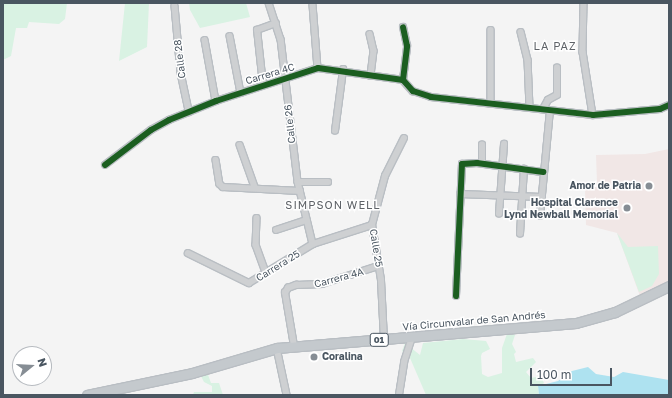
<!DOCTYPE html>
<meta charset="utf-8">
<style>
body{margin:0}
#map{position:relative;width:672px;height:398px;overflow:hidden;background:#f4f4f4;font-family:"Golos Text",sans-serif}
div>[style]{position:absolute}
.medical>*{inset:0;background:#f1e7e6}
.green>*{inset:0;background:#d9f2e3}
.water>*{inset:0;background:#aee2f0}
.roads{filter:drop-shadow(1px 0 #b9bec3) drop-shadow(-1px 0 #b9bec3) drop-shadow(0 1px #b9bec3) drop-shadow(0 -1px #b9bec3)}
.minor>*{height:5.5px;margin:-2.75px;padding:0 2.75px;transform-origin:2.75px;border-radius:2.75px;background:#ced0d2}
.trunk>*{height:9px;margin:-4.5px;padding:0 4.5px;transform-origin:4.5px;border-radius:4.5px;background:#c4c9cd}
.cycleway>*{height:6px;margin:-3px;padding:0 3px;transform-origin:3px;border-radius:3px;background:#1b5e20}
.dots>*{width:11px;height:11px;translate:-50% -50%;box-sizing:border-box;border:2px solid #fff;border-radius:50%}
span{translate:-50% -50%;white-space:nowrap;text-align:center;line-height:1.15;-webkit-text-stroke:3px #fff;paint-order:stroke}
.shield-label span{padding:1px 3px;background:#fff;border:1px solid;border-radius:3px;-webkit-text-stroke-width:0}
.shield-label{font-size:9px;color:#4a5661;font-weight:700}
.street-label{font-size:10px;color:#4a5661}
.poi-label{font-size:10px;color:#4a5661;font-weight:700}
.right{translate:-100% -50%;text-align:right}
.left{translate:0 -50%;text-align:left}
.neighbourhood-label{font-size:11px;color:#5f6368;letter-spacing:1px}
.frame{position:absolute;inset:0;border:4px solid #4a5661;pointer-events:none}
.north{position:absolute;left:12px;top:346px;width:40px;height:40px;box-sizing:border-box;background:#fff;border:1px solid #b7bbc0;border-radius:50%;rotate:72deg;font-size:11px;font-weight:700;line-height:16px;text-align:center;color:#4a5661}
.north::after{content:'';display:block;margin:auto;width:14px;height:18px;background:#868d94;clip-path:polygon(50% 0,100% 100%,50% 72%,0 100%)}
.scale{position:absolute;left:530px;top:368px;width:82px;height:18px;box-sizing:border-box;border:2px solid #4a5661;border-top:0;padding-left:5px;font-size:12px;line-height:14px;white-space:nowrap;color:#4a5661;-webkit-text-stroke:3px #fff;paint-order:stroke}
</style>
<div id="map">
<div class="medical">
<i style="clip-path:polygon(669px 149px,669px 283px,640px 296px,617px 233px,586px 225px,585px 190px,594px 190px,594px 183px,597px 183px,596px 155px,645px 154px)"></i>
</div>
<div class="green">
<i style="clip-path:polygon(3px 3px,67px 3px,65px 19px,59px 24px,29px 22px,27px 28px,16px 28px,11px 56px,3px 60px)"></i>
<i style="clip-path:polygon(125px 3px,149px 3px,147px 47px,119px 61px)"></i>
<i style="clip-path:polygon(189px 3px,246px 3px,250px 17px,200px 28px,190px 10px)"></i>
<i style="clip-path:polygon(617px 233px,628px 247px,658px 246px,659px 274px,652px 286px,639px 292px)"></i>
<i style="clip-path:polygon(508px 331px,515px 335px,512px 344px,516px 352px,514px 354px,516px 362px,533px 358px,536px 362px,526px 372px,531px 378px,541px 376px,544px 383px,538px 387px,539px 395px,426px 395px,410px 358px,402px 351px,405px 343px,420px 355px,423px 343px,463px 339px,486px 341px,490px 349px,482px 353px,481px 356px,482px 374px,488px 377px,502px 373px,502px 348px)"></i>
<i style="clip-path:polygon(207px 372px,211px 383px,219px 383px,223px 395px,193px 395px,194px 392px,212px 392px,212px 386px,204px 382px,200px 374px)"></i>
</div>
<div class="water">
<i style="clip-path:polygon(588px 367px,596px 374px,614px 377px,623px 372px,669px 380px,669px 395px,539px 395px,538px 386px,558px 381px,572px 371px)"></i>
</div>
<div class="roads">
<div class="minor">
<i style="left:269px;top:3px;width:38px;rotate:72deg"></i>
<i style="left:281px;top:39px;width:144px;rotate:83.2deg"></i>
<i style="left:298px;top:182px;width:64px;rotate:76.4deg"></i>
<i style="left:584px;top:3px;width:49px;rotate:91.2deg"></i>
<i style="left:583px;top:52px;width:64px;rotate:81deg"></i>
<i style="left:313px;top:5px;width:63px;rotate:85.5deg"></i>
<i style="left:175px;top:6px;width:67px;rotate:84.9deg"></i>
<i style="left:181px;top:73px;width:40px;rotate:78deg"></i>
<i style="left:491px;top:30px;width:74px;rotate:90deg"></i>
<i style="left:521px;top:32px;width:29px;rotate:76deg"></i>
<i style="left:528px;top:60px;width:48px;rotate:87.6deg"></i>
<i style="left:370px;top:34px;width:17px;rotate:77deg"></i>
<i style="left:374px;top:51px;width:25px;rotate:97deg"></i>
<i style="left:230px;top:36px;width:58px;rotate:79.1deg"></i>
<i style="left:205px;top:40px;width:62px;rotate:79.8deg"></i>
<i style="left:403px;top:80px;width:15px;rotate:48deg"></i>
<i style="left:413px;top:91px;width:19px;rotate:18deg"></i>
<i style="left:431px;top:97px;width:163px;rotate:6.3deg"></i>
<i style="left:593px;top:115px;width:67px;rotate:-5.1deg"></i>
<i style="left:660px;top:109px;width:10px;rotate:-24deg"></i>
<i style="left:263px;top:85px;width:55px;rotate:-96.2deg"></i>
<i style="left:257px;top:30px;width:20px;rotate:-20deg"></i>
<i style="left:543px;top:109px;width:10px;rotate:-61deg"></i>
<i style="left:548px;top:100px;width:10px;rotate:-29deg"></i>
<i style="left:557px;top:95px;width:27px;rotate:-90deg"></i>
<i style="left:335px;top:131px;width:62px;rotate:-82.5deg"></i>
<i style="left:240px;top:145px;width:45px;rotate:70.3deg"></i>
<i style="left:216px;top:160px;width:24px;rotate:81deg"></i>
<i style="left:220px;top:184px;width:4px;rotate:45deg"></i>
<i style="left:223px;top:187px;width:77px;rotate:3deg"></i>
<i style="left:482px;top:164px;width:19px;rotate:-90deg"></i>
<i style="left:105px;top:165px;width:58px;rotate:-37.3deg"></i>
<i style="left:151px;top:130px;width:21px;rotate:-29deg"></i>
<i style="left:169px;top:120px;width:51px;rotate:-22deg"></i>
<i style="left:216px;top:101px;width:107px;rotate:-17.9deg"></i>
<i style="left:318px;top:68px;width:86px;rotate:8deg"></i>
<i style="left:403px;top:80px;width:34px;rotate:-83deg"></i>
<i style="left:407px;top:46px;width:19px;rotate:-102deg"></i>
<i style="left:298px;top:182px;width:30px"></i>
<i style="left:460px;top:194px;width:82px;rotate:2.1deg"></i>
<i style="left:499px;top:214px;width:70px;rotate:-85.9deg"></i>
<i style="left:540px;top:216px;width:106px;rotate:-84.6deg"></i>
<i style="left:257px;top:218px;width:27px;rotate:92deg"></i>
<i style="left:256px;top:245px;width:30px;rotate:70deg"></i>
<i style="left:276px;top:230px;width:32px;rotate:-18deg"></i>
<i style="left:520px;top:234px;width:65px;rotate:-86.5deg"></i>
<i style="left:188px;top:253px;width:68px;rotate:26.2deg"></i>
<i style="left:249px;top:283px;width:75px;rotate:-31.4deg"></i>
<i style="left:313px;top:244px;width:62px;rotate:-17.9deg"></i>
<i style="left:456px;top:296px;width:132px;rotate:-87.4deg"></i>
<i style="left:462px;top:164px;width:15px;rotate:-4deg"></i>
<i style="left:477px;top:163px;width:67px;rotate:7.8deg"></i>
<i style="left:384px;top:340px;width:60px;rotate:-92.9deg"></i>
<i style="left:381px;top:280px;width:56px;rotate:-99.3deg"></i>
<i style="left:372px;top:225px;width:51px;rotate:-75.1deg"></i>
<i style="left:385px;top:176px;width:42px;rotate:-63.4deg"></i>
<i style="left:294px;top:346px;width:54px;rotate:-99.6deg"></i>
<i style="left:285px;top:293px;width:6px;rotate:-59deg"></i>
<i style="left:288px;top:288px;width:9px;rotate:-21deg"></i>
<i style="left:296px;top:285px;width:26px;rotate:-2deg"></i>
<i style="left:322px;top:284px;width:59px;rotate:-17.8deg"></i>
<i style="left:277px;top:348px;width:48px;rotate:78deg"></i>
<i style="left:399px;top:395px;width:33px;rotate:-81deg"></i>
<i style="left:404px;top:362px;width:25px;rotate:-72deg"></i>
</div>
<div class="trunk">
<i style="left:87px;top:395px;width:107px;rotate:-11.8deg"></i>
<i style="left:192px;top:373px;width:89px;rotate:-16.4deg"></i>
<i style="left:277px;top:348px;width:300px;rotate:-4.8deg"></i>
<i style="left:576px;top:323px;width:41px;rotate:-15.8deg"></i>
<i style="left:615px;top:312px;width:60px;rotate:-25.7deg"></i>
</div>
</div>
<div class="cycleway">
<i style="left:403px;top:80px;width:15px;rotate:48deg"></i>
<i style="left:413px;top:91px;width:19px;rotate:18deg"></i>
<i style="left:431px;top:97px;width:163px;rotate:6.3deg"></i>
<i style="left:593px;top:115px;width:67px;rotate:-5.1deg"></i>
<i style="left:660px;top:109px;width:10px;rotate:-24deg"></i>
<i style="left:105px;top:165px;width:58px;rotate:-37.3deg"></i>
<i style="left:151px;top:130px;width:21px;rotate:-29deg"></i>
<i style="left:169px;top:120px;width:51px;rotate:-22deg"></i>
<i style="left:216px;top:101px;width:107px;rotate:-17.9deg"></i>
<i style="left:318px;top:68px;width:86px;rotate:8deg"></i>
<i style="left:403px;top:80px;width:34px;rotate:-83deg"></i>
<i style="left:407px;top:46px;width:19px;rotate:-102deg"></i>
<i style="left:456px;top:296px;width:132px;rotate:-87.4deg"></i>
<i style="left:462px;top:164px;width:15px;rotate:-4deg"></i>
<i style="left:477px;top:163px;width:67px;rotate:7.8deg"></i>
</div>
<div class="dots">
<i style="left:649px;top:186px;background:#868d94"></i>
<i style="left:627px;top:208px;background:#868d94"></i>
<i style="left:314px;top:357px;background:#868d94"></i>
</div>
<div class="shield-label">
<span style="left:379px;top:340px">01</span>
</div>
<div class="street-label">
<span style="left:180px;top:59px;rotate:-97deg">Calle 28</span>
<span style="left:270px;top:74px;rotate:-17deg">Carrera 4C</span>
<span style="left:290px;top:124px;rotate:-96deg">Calle 26</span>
<span style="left:376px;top:248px;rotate:81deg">Calle 25</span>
<span style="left:278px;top:266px;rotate:-32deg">Carrera 25</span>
<span style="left:339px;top:278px;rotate:-15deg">Carrera 4A</span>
<span style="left:474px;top:321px;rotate:-5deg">Vía Circunvalar de San Andrés</span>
</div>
<div class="poi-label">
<span class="right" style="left:641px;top:186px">Amor de Patria</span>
<span class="right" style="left:618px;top:208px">Hospital Clarence<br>Lynd Newball Memorial</span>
<span class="left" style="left:322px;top:357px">Coralina</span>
</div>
<div class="neighbourhood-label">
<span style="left:555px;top:46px">LA PAZ</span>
<span style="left:333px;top:205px">SIMPSON WELL</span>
</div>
<div class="frame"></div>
<div class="north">N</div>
<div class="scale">100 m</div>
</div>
